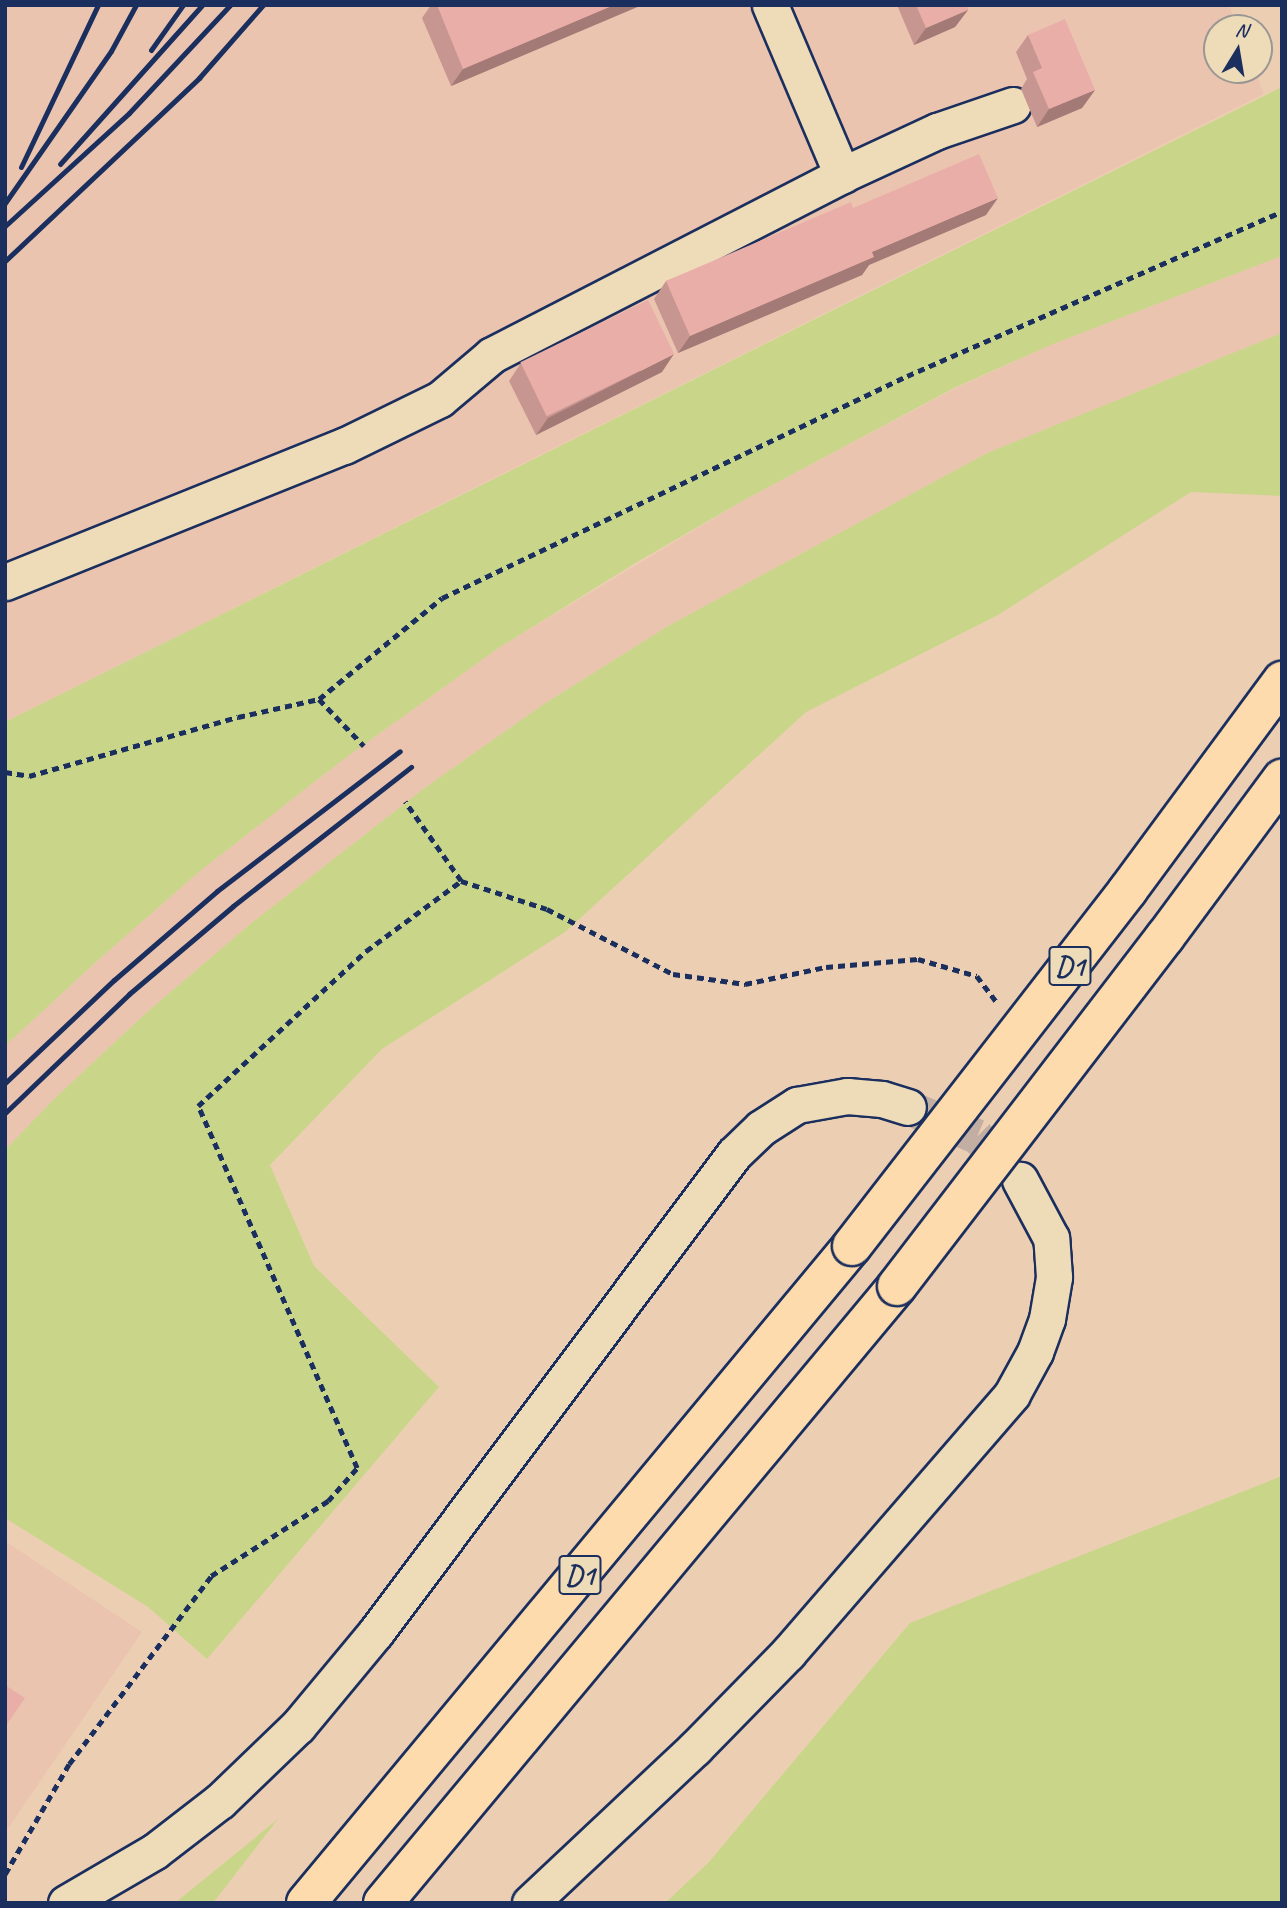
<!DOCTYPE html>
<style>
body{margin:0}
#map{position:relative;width:1287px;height:1908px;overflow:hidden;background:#ecceb3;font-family:Caveat,sans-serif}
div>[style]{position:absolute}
.built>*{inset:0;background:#ebc4b0}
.green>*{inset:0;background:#c9d68a}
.minor-tunnel>*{height:35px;margin-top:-17.5px;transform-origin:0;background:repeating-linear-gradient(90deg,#c2aea2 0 35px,transparent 0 53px)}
.path>*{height:4.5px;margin-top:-2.25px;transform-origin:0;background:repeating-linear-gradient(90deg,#1b2f5e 0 7px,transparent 0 12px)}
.roads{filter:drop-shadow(2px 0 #1b2f5e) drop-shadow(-2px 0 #1b2f5e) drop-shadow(0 2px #1b2f5e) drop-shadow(0 -2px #1b2f5e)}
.minor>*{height:35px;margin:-17.5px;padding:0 17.5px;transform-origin:17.5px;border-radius:17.5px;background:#eedbb8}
.highway>*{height:38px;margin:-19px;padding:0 19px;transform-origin:19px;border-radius:19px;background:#fedbac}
.rail>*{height:5px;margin:-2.5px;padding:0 2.5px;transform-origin:2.5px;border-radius:2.5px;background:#1b2f5e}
.bridges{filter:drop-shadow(2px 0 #1b2f5e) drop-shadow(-2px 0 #1b2f5e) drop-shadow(0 2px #1b2f5e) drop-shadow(0 -2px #1b2f5e)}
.highway-bridge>*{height:38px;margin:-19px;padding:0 19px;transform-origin:19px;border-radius:19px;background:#fedbac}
.wall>*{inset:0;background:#c89690}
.shaded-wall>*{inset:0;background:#a37a76}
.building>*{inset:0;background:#e9aea8;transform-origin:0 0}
span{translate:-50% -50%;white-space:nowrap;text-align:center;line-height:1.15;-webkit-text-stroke:6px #eedbb8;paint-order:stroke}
.shield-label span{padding:2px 5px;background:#eedbb8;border:2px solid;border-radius:5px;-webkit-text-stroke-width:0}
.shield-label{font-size:28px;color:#1b2f5e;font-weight:700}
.frame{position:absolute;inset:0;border:7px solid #1b2f5e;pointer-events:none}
.north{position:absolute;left:1203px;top:14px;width:70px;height:70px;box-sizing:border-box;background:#eedbb8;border:2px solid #9a9694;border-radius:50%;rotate:11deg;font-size:19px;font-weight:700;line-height:28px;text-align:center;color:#1b2f5e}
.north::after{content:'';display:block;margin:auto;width:24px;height:32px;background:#1b2f5e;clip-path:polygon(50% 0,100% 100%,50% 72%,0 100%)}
</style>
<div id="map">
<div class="built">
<i style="clip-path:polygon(5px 5px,1229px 5px,1238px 28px,1217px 28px,1217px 70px,1255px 70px,1264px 94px,5px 722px)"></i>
<i style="clip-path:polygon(1282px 256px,1282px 333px,987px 453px,668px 626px,541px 706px,426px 787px,249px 925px,146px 1013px,54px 1099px,5px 1150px,5px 1046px,97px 961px,200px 871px,344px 759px,497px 649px,746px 499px,954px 389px,1053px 344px)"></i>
<i style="clip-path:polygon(5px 1541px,142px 1632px,5px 1833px)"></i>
</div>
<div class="green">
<i style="clip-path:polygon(1282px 87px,1282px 256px,1053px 344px,954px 388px,746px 499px,632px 565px,497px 649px,344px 759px,200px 871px,97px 961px,5px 1046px,5px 722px)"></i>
<i style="clip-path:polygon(1282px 333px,1282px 496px,1191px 492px,998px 615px,806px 712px,565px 932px,382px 1049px,270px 1165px,314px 1266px,439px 1387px,207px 1659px,148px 1607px,5px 1518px,5px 1150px,54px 1099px,146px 1013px,249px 925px,426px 787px,541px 706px,668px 626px,987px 453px)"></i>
<i style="clip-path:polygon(1282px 1476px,1282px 1903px,665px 1903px,708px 1863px,910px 1623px)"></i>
<i style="clip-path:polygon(278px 1819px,213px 1903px,175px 1903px)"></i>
</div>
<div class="minor-tunnel">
<i style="left:908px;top:1107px;width:75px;rotate:22.8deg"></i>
<i style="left:977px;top:1136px;width:55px;rotate:45deg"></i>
</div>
<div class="path">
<i style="left:319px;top:699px;width:159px;rotate:-39.4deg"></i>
<i style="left:442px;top:598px;width:515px;rotate:-25.52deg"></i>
<i style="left:907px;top:376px;width:410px;rotate:-23.7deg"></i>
<i style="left:5px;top:772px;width:24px;rotate:9deg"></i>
<i style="left:29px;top:776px;width:217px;rotate:-15.8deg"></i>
<i style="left:238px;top:717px;width:83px;rotate:-12.5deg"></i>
<i style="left:319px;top:699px;width:65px;rotate:46.2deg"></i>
<i style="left:461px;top:881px;width:90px;rotate:18deg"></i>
<i style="left:547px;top:909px;width:142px;rotate:27.3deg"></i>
<i style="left:673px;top:974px;width:73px;rotate:7.9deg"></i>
<i style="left:745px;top:984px;width:83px;rotate:-11.9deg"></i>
<i style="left:826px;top:967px;width:92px;rotate:-5deg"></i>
<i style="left:918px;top:959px;width:61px;rotate:16.1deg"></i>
<i style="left:977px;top:976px;width:35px;rotate:53deg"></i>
<i style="left:5px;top:1874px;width:127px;rotate:-59.8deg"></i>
<i style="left:69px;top:1764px;width:236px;rotate:-52.9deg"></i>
<i style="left:211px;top:1576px;width:139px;rotate:-32.7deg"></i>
<i style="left:328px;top:1501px;width:44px;rotate:-48.7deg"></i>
<i style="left:357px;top:1468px;width:395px;rotate:-113.7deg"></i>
<i style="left:198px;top:1106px;width:229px;rotate:-42.7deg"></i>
<i style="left:366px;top:951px;width:118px;rotate:-36.4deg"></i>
<i style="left:461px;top:881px;width:97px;rotate:-125.3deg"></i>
</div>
<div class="roads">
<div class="minor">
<i style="left:770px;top:5px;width:185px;rotate:67deg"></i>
<i style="left:5px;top:582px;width:365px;rotate:-21.9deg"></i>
<i style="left:344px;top:446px;width:107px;rotate:-26.1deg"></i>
<i style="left:440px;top:399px;width:68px;rotate:-40.2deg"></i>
<i style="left:492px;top:355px;width:394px;rotate:-27.2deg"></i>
<i style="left:842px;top:175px;width:105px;rotate:-24.9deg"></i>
<i style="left:937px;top:131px;width:80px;rotate:-18.9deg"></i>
<i style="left:66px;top:1903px;width:103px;rotate:-30.3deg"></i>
<i style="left:155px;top:1851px;width:82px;rotate:-37.6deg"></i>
<i style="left:220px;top:1801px;width:108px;rotate:-43.9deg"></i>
<i style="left:298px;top:1726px;width:122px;rotate:-50.3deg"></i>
<i style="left:376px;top:1632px;width:597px;rotate:-53.17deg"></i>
<i style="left:734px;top:1154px;width:37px;rotate:-44deg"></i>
<i style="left:761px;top:1128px;width:43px;rotate:-32.6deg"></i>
<i style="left:797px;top:1105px;width:51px;rotate:-10.2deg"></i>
<i style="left:847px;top:1096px;width:35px;rotate:5deg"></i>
<i style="left:882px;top:1099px;width:27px;rotate:17deg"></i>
<i style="left:530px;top:1903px;width:226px;rotate:-43.2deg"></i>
<i style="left:695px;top:1748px;width:133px;rotate:-45.6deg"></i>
<i style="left:788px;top:1653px;width:342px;rotate:-49.1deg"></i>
<i style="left:1012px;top:1394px;width:48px;rotate:-61.3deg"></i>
<i style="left:1035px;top:1352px;width:35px;rotate:-70deg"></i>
<i style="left:1047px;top:1319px;width:43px;rotate:-80.5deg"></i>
<i style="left:1054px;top:1277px;width:39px;rotate:-94deg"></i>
<i style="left:1051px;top:1238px;width:66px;rotate:-118.1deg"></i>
</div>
<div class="highway">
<i style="left:306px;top:1903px;width:854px;rotate:-50.27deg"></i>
<i style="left:383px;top:1903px;width:803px;rotate:-50.2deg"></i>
</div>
</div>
<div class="rail">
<i style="left:151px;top:50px;width:55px;rotate:-54.6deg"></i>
<i style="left:60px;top:164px;width:213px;rotate:-48.2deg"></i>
<i style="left:21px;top:167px;width:179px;rotate:-64.6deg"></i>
<i style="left:5px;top:203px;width:185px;rotate:-55.1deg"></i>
<i style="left:111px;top:51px;width:52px;rotate:-61.5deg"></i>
<i style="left:5px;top:226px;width:168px;rotate:-42.3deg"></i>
<i style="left:129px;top:113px;width:148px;rotate:-46.9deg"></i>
<i style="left:5px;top:261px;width:267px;rotate:-43.3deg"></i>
<i style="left:199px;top:78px;width:97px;rotate:-48.8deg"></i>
<i style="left:5px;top:1083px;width:150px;rotate:-43.4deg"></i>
<i style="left:114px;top:980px;width:136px;rotate:-40.8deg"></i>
<i style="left:217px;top:891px;width:230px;rotate:-37.4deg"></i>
<i style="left:5px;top:1113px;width:172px;rotate:-43.8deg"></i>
<i style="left:129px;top:994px;width:136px;rotate:-40.2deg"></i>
<i style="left:233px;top:906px;width:226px;rotate:-38deg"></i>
</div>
<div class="bridges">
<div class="highway-bridge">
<i style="left:852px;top:1246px;width:450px;rotate:-52.2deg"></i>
<i style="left:1128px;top:890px;width:260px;rotate:-53.6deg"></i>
<i style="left:897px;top:1286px;width:440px;rotate:-52.5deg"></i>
<i style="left:1165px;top:937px;width:197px;rotate:-53.5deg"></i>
</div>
</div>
<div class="wall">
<i style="clip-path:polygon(431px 5px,642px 5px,451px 86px,422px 18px)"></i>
<i style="clip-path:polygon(897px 5px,966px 5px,968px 10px,955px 27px,914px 45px)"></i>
<i style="clip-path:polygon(1028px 35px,1095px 90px,1082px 108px,1037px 127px,1021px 89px,1027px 79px,1016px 52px)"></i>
<i style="clip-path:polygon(853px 208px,986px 215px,869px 265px,862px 275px,678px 353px,654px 299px,666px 281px)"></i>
<i style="clip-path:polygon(521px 363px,662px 372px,536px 435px,509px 381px)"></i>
</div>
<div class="shaded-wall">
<i style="clip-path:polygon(614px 5px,642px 5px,451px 86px,463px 69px)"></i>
<i style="clip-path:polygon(968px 10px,955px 27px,914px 45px,926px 28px)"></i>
<i style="clip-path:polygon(1095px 90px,1082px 108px,1037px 127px,1049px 109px)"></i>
<i style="clip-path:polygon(998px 198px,986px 215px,869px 265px,862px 275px,678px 353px,690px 336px,872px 252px)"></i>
<i style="clip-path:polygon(674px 354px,662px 372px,536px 435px,548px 418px)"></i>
</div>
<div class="building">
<i style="clip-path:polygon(437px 5px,614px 5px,463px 69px)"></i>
<i style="clip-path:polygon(916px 5px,966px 5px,968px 10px,926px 28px)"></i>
<i style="clip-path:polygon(1065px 19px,1095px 90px,1049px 109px,1033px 72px,1042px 68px,1028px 35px)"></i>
<i style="clip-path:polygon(979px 154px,998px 198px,872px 252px,874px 257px,690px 336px,666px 281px,851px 202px,853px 208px)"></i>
<i style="left:648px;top:300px;width:60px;height:142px;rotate:64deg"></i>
<i style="clip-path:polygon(5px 1685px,25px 1698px,5px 1727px)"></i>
</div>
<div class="shield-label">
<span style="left:1070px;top:966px">D1</span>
<span style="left:580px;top:1575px">D1</span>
</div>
<div class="frame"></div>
<div class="north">N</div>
</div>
